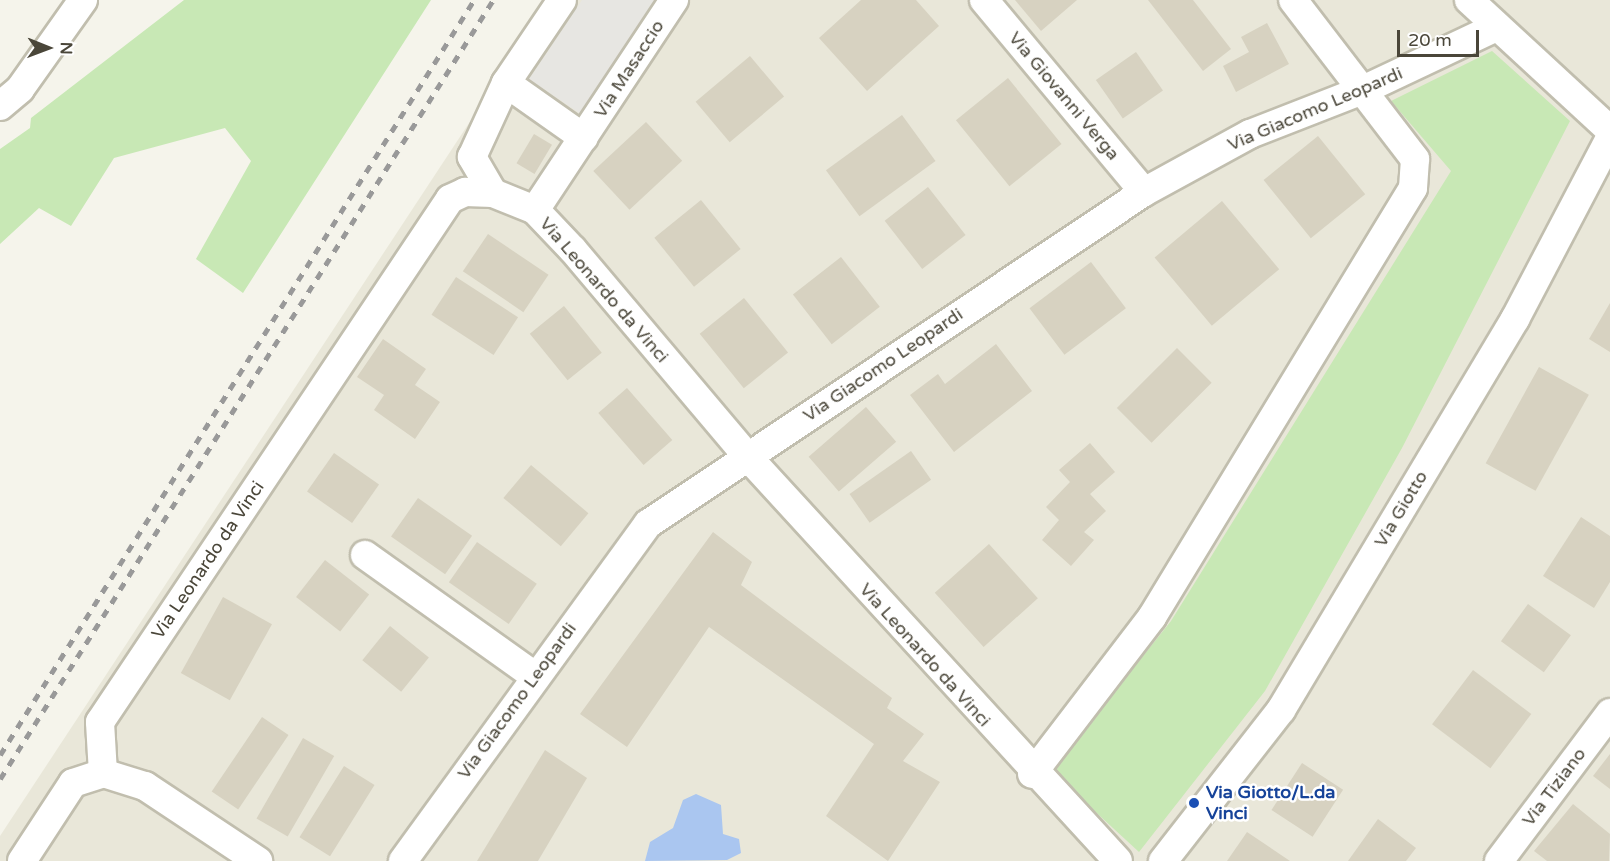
<!DOCTYPE html>
<style>
body{margin:0}
#map{position:relative;width:1610px;height:861px;overflow:hidden;background:#f5f4eb;font-family:"Varela Round",sans-serif}
div>[style]{position:absolute}
.residential>*{inset:0;background:#e9e7d9}
.green>*{inset:0;background:#c8e8b5}
.parking>*{inset:0;background:#e7e6e2}
.water>*{inset:0;background:#aac6f0}
.building>*{inset:0;background:#d7d2c1;transform-origin:0 0}
.roads{filter:drop-shadow(2px 0 #c1beae) drop-shadow(-2px 0 #c1beae) drop-shadow(0 2px #c1beae) drop-shadow(0 -2px #c1beae)}
.minor>*{height:28px;margin:-14px;padding:0 14px;transform-origin:14px;border-radius:14px;background:#fff}
.rail>*{height:4.5px;margin-top:-2.25px;transform-origin:0;background:repeating-linear-gradient(90deg,#999 0 8px,transparent 0 16px)}
.dots>*{width:16px;height:16px;translate:-50% -50%;box-sizing:border-box;border:3px solid #fff;border-radius:50%}
span{translate:-50% -50%;white-space:nowrap;text-align:center;line-height:1.15;-webkit-text-stroke:5px #fff;paint-order:stroke}
.street-label{font-size:18px;color:#4a4639}
.transit-label{font-size:18px;color:#164399;font-weight:700}
.left{translate:0 -50%;text-align:left}
.north{position:absolute;left:18px;top:18px;width:60px;height:60px;-webkit-text-stroke:4px #fff;paint-order:stroke;rotate:91deg;font-size:16px;font-weight:700;line-height:24px;text-align:center;color:#4a4639}
.north::after{content:'';display:block;margin:auto;width:21px;height:27px;background:#4a4639;clip-path:polygon(50% 0,100% 100%,50% 72%,0 100%)}
.scale{position:absolute;left:1397px;top:30px;width:82px;height:27px;box-sizing:border-box;border:3px solid #4a4639;border-top:0;padding-left:8px;font-size:18px;line-height:21px;white-space:nowrap;color:#4a4639;-webkit-text-stroke:4px #fff;paint-order:stroke}
</style>
<div id="map">
<div class="residential">
<i style="clip-path:polygon(550px 0,1610px 0,1610px 861px,0 861px,0 836px)"></i>
</div>
<div class="green">
<i style="clip-path:polygon(184px 0,431px 0,243px 293px,196px 259px,251px 161px,225px 128px,114px 158px,71px 226px,39px 208px,0 244px,0 149px,30px 128px,31px 118px)"></i>
<i style="clip-path:polygon(1492px 51px,1570px 121px,1402px 448px,1265px 691px,1139px 852px,1051px 771px,1171px 621px,1451px 171px,1391px 101px)"></i>
</div>
<div class="parking">
<i style="clip-path:polygon(582px 0,662px 0,585px 117px,529px 79px)"></i>
</div>
<div class="water">
<i style="clip-path:polygon(696px 794px,721px 805px,723px 834px,739px 839px,741px 853px,727px 860px,645px 861px,650px 842px,673px 828px,683px 800px)"></i>
</div>
<div class="building">
<i style="clip-path:polygon(861px 0,916px 0,939px 26px,867px 91px,819px 38px)"></i>
<i style="clip-path:polygon(1015px 0,1077px 0,1041px 31px)"></i>
<i style="clip-path:polygon(1148px 0,1193px 0,1231px 49px,1203px 71px)"></i>
<i style="clip-path:polygon(1267px 23px,1289px 64px,1236px 92px,1223px 66px,1249px 52px,1241px 37px)"></i>
<i style="left:1136px;top:52px;width:47px;height:49px;rotate:55deg"></i>
<i style="left:750px;top:56px;width:53px;height:71px;rotate:50deg"></i>
<i style="left:1008px;top:78px;width:85px;height:67px;rotate:51deg"></i>
<i style="left:902px;top:115px;width:57px;height:94px;rotate:54deg"></i>
<i style="left:646px;top:122px;width:53px;height:72px;rotate:47deg"></i>
<i style="left:534px;top:134px;width:21px;height:34px;rotate:31deg"></i>
<i style="left:1318px;top:136px;width:75px;height:70px;rotate:51deg"></i>
<i style="left:928px;top:187px;width:61px;height:55px;rotate:52deg"></i>
<i style="left:701px;top:200px;width:63px;height:60px;rotate:51deg"></i>
<i style="left:1222px;top:201px;width:89px;height:88px;rotate:50deg"></i>
<i style="left:488px;top:234px;width:73px;height:45px;rotate:34deg"></i>
<i style="left:841px;top:257px;width:63px;height:61px;rotate:52deg"></i>
<i style="left:1091px;top:262px;width:58px;height:77px;rotate:53deg"></i>
<i style="left:456px;top:277px;width:74px;height:45px;rotate:33deg"></i>
<i style="left:744px;top:298px;width:70px;height:57px;rotate:51deg"></i>
<i style="clip-path:polygon(1610px 303px,1610px 352px,1589px 339px)"></i>
<i style="left:564px;top:306px;width:60px;height:44px;rotate:51deg"></i>
<i style="clip-path:polygon(383px 339px,426px 369px,415px 385px,440px 402px,415px 439px,374px 410px,384px 395px,357px 377px)"></i>
<i style="clip-path:polygon(996px 344px,1032px 391px,954px 452px,910px 395px,938px 374px,945px 384px)"></i>
<i style="left:1177px;top:348px;width:49px;height:85px;rotate:45deg"></i>
<i style="left:1539px;top:367px;width:57px;height:110px;rotate:29deg"></i>
<i style="left:627px;top:388px;width:69px;height:38px;rotate:49deg"></i>
<i style="left:866px;top:407px;width:46px;height:76px;rotate:49deg"></i>
<i style="clip-path:polygon(1090px 443px,1115px 472px,1090px 494px,1106px 511px,1084px 532px,1094px 540px,1071px 566px,1042px 540px,1059px 520px,1046px 507px,1070px 482px,1059px 470px)"></i>
<i style="left:911px;top:451px;width:35px;height:75px;rotate:55deg"></i>
<i style="left:334px;top:453px;width:55px;height:47px;rotate:35deg"></i>
<i style="left:531px;top:465px;width:75px;height:43px;rotate:40deg"></i>
<i style="left:418px;top:498px;width:66px;height:47px;rotate:35deg"></i>
<i style="clip-path:polygon(1581px 517px,1610px 536px,1610px 582px,1594px 608px,1543px 576px)"></i>
<i style="clip-path:polygon(713px 532px,752px 562px,741px 585px,892px 698px,887px 708px,924px 734px,903px 761px,940px 782px,888px 861px,826px 816px,874px 744px,709px 627px,627px 747px,580px 714px)"></i>
<i style="left:477px;top:542px;width:73px;height:49px;rotate:35deg"></i>
<i style="left:989px;top:544px;width:73px;height:73px;rotate:48deg"></i>
<i style="left:325px;top:560px;width:56px;height:47px;rotate:38deg"></i>
<i style="left:223px;top:597px;width:56px;height:87px;rotate:29deg"></i>
<i style="left:1528px;top:604px;width:53px;height:46px;rotate:36deg"></i>
<i style="left:390px;top:626px;width:50px;height:44px;rotate:39deg"></i>
<i style="left:1473px;top:670px;width:73px;height:68px;rotate:37deg"></i>
<i style="left:262px;top:717px;width:32px;height:90px;rotate:34deg"></i>
<i style="left:303px;top:738px;width:36px;height:93px;rotate:30deg"></i>
<i style="clip-path:polygon(545px 750px,587px 778px,538px 861px,477px 861px)"></i>
<i style="clip-path:polygon(1610px 754px,1610px 789px,1593px 776px)"></i>
<i style="left:1302px;top:763px;width:49px;height:56px;rotate:33deg"></i>
<i style="left:344px;top:766px;width:36px;height:84px;rotate:32deg"></i>
<i style="clip-path:polygon(1573px 804px,1610px 834px,1609px 861px,1547px 861px,1534px 851px)"></i>
<i style="clip-path:polygon(1378px 819px,1416px 848px,1406px 861px,1348px 861px)"></i>
<i style="clip-path:polygon(1247px 832px,1290px 861px,1227px 861px)"></i>
</div>
<div class="roads">
<div class="minor">
<i style="left:984px;top:0;width:250px;rotate:50.2deg"></i>
<i style="left:1469px;top:0;width:192px;rotate:42.7deg"></i>
<i style="left:506px;top:83px;width:95px;rotate:35.2deg"></i>
<i style="left:0;top:106px;width:26px;rotate:-40deg"></i>
<i style="left:20px;top:89px;width:109px;rotate:-54.7deg"></i>
<i style="left:493px;top:193px;width:42px;rotate:-120.3deg"></i>
<i style="left:472px;top:157px;width:81px;rotate:-65.3deg"></i>
<i style="left:506px;top:83px;width:100px;rotate:-56deg"></i>
<i style="left:535px;top:210px;width:252px;rotate:-56.5deg"></i>
<i style="left:365px;top:555px;width:206px;rotate:35.5deg"></i>
<i style="left:103px;top:773px;width:51px;rotate:-93.4deg"></i>
<i style="left:100px;top:722px;width:629px;rotate:-56.21deg"></i>
<i style="left:450px;top:199px;width:17px;rotate:-25deg"></i>
<i style="left:465px;top:192px;width:28px;rotate:2deg"></i>
<i style="left:493px;top:193px;width:45px;rotate:22deg"></i>
<i style="left:535px;top:210px;width:55px;rotate:46.5deg"></i>
<i style="left:573px;top:250px;width:270px;rotate:49.8deg"></i>
<i style="left:747px;top:456px;width:549px;rotate:47.51deg"></i>
<i style="left:1032px;top:774px;width:198px;rotate:-52.6deg"></i>
<i style="left:1152px;top:617px;width:502px;rotate:-58.68deg"></i>
<i style="left:1413px;top:188px;width:29px;rotate:-86deg"></i>
<i style="left:1415px;top:159px;width:200px;rotate:-127.5deg"></i>
<i style="left:22px;top:861px;width:93px;rotate:-56.8deg"></i>
<i style="left:73px;top:783px;width:32px;rotate:-18deg"></i>
<i style="left:103px;top:773px;width:44px;rotate:17.2deg"></i>
<i style="left:145px;top:786px;width:136px;rotate:33.6deg"></i>
<i style="left:403px;top:861px;width:417px;rotate:-54deg"></i>
<i style="left:648px;top:524px;width:597px;rotate:-33.8deg"></i>
<i style="left:1144px;top:192px;width:121px;rotate:-28.7deg"></i>
<i style="left:1250px;top:134px;width:121px;rotate:-21.3deg"></i>
<i style="left:1363px;top:90px;width:145px;rotate:-25.3deg"></i>
<i style="left:1163px;top:861px;width:192px;rotate:-52deg"></i>
<i style="left:1281px;top:710px;width:456px;rotate:-59.1deg"></i>
<i style="left:1515px;top:319px;width:204px;rotate:-62.3deg"></i>
<i style="left:1499px;top:861px;width:185px;rotate:-53.1deg"></i>
</div>
</div>
<div class="rail">
<i style="left:0;top:755px;width:891px;rotate:-57.88deg"></i>
<i style="left:0;top:779px;width:922px;rotate:-57.67deg"></i>
</div>
<div class="dots">
<i style="left:1194px;top:803px;background:#1a4fb4"></i>
</div>
<div class="street-label">
<span style="left:629px;top:69px;rotate:-57deg">Via Masaccio</span>
<span style="left:1064px;top:96px;rotate:50deg">Via Giovanni Verga</span>
<span style="left:1315px;top:109px;rotate:-23deg">Via Giacomo Leopardi</span>
<span style="left:604px;top:290px;rotate:49deg">Via Leonardo da Vinci</span>
<span style="left:883px;top:365px;rotate:-34deg">Via Giacomo Leopardi</span>
<span style="left:1401px;top:509px;rotate:-59deg">Via Giotto</span>
<span style="left:208px;top:560px;rotate:-56deg">Via Leonardo da Vinci</span>
<span style="left:925px;top:655px;rotate:48deg">Via Leonardo da Vinci</span>
<span style="left:517px;top:701px;rotate:-54deg">Via Giacomo Leopardi</span>
<span style="left:1554px;top:787px;rotate:-53deg">Via Tiziano</span>
</div>
<div class="transit-label">
<span class="left" style="left:1206px;top:803px">Via Giotto/L.da<br>Vinci</span>
</div>
<div class="north">N</div>
<div class="scale">20 m</div>
</div>
